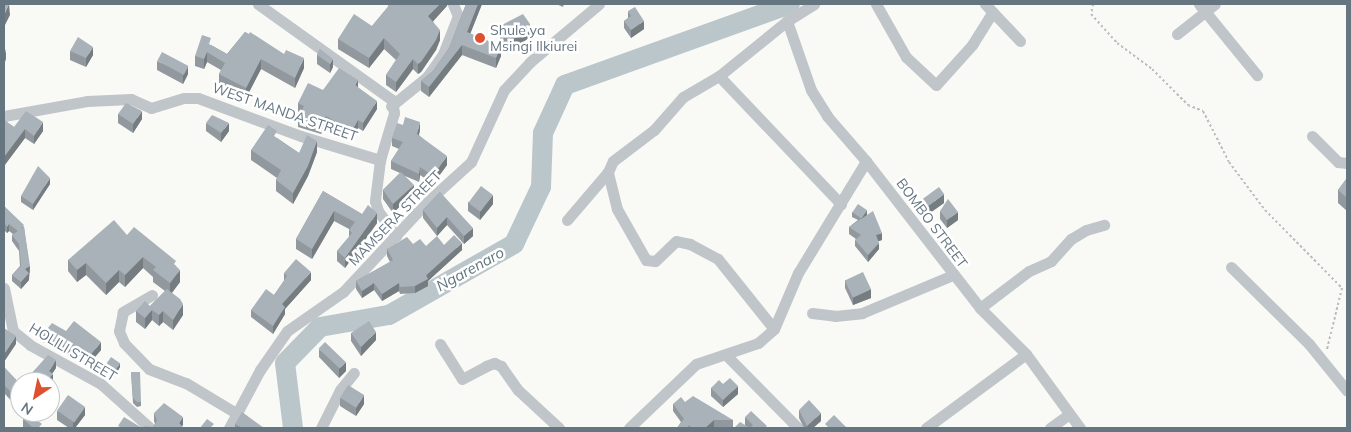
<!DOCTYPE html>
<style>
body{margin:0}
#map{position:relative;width:1351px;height:432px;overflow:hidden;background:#f9f9f6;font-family:Mulish,sans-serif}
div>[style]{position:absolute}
.river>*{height:20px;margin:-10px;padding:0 10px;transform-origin:10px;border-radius:10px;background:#bac6ca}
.path>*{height:2px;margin-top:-1px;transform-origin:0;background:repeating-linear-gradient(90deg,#bbbec1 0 2.5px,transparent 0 5px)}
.minor>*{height:11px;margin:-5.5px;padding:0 5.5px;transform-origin:5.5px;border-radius:5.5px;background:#c0c5c9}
.wall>*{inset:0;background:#91999e}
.shaded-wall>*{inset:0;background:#767d81}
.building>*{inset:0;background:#a9b2b8;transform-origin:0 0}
.dots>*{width:14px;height:14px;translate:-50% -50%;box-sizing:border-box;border:2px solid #fff;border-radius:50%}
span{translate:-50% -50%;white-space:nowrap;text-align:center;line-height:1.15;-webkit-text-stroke:5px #fff;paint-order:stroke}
.poi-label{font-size:14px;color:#657681}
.left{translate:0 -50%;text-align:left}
.street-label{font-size:14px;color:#657681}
.water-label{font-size:15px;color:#5f757b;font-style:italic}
.frame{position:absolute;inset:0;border:5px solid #657681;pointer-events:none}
.north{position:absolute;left:10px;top:372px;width:50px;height:50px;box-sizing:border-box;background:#fff;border:1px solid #c1c8cd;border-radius:50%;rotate:214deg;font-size:14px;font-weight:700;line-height:20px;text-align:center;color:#657681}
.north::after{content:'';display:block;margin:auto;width:18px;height:22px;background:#df5030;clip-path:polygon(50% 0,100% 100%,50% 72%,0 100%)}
</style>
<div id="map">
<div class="river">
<i style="left:293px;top:428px;width:65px;rotate:-97deg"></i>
<i style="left:285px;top:363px;width:50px;rotate:-45.8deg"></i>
<i style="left:320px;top:327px;width:70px;rotate:-9.9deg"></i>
<i style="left:389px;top:315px;width:144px;rotate:-29.6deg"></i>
<i style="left:514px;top:244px;width:63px;rotate:-64.7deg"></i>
<i style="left:541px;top:187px;width:54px;rotate:-87.9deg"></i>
<i style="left:543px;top:133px;width:53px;rotate:-65.4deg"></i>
<i style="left:565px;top:85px;width:239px;rotate:-19.8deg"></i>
</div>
<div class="path">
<i style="left:1093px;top:4px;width:10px;rotate:101deg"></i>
<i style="left:1091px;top:14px;width:39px;rotate:48deg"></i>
<i style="left:1117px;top:43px;width:44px;rotate:36.6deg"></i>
<i style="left:1152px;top:69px;width:51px;rotate:45deg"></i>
<i style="left:1188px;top:105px;width:16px;rotate:22deg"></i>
<i style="left:1203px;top:111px;width:57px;rotate:63deg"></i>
<i style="left:1229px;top:162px;width:60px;rotate:53.1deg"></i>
<i style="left:1265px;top:210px;width:110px;rotate:45.4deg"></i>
<i style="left:1342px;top:288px;width:63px;rotate:103.8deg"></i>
</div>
<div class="minor">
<i style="left:258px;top:4px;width:165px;rotate:35.6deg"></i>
<i style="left:392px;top:100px;width:13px;rotate:81deg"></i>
<i style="left:394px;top:113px;width:49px;rotate:106.6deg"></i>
<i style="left:380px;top:160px;width:41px;rotate:97deg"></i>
<i style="left:375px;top:201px;width:10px;rotate:73deg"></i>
<i style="left:378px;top:211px;width:31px;rotate:54deg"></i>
<i style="left:876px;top:4px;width:61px;rotate:60.5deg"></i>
<i style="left:906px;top:57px;width:41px;rotate:43deg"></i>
<i style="left:936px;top:85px;width:54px;rotate:-48deg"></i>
<i style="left:972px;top:45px;width:39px;rotate:-58deg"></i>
<i style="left:985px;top:4px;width:51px;rotate:46.6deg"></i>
<i style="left:1199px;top:4px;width:92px;rotate:50.8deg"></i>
<i style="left:787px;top:21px;width:73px;rotate:70.8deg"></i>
<i style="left:811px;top:90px;width:31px;rotate:58deg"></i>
<i style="left:827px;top:116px;width:60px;rotate:49.1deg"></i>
<i style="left:866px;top:161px;width:186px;rotate:52.2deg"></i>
<i style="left:980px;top:308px;width:65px;rotate:45deg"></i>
<i style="left:1026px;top:354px;width:92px;rotate:53.9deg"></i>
<i style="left:1177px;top:34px;width:48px;rotate:-38.3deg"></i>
<i style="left:719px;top:76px;width:177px;rotate:46.4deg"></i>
<i style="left:391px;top:106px;width:46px;rotate:-38.9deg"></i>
<i style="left:427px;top:77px;width:28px;rotate:-55deg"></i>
<i style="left:443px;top:54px;width:41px;rotate:-68.5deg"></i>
<i style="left:458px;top:16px;width:13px;rotate:-113deg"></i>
<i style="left:4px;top:116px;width:84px;rotate:-10.2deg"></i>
<i style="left:87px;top:101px;width:44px;rotate:-2.6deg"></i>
<i style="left:131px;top:99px;width:22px;rotate:24deg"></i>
<i style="left:151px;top:108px;width:34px;rotate:-17deg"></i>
<i style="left:184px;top:98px;width:14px"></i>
<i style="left:198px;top:98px;width:110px;rotate:20.3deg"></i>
<i style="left:301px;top:136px;width:83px;rotate:16.9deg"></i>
<i style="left:1312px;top:136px;width:37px;rotate:45deg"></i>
<i style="left:1338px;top:162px;width:9px;rotate:6deg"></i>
<i style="left:567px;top:220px;width:63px;rotate:-49.5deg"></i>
<i style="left:1231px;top:267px;width:110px;rotate:44.6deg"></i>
<i style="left:1309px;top:344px;width:60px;rotate:51deg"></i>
<i style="left:4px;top:288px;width:44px;rotate:78.2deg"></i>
<i style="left:13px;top:331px;width:22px;rotate:39deg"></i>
<i style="left:30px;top:345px;width:81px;rotate:28.8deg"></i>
<i style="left:101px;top:384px;width:66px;rotate:41.9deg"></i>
<i style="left:152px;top:295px;width:34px;rotate:150deg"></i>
<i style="left:123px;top:312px;width:19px;rotate:102deg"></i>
<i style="left:119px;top:331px;width:13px;rotate:67deg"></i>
<i style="left:124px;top:343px;width:36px;rotate:46deg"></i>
<i style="left:149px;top:369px;width:40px;rotate:21deg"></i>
<i style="left:186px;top:383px;width:58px;rotate:31deg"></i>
<i style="left:980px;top:308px;width:61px;rotate:-37.1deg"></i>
<i style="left:1029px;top:271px;width:24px;rotate:-24deg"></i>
<i style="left:1051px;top:261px;width:30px;rotate:-48deg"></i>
<i style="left:1071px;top:239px;width:17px;rotate:-31deg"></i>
<i style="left:1086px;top:230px;width:19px;rotate:-16deg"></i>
<i style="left:812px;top:313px;width:23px;rotate:7deg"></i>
<i style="left:835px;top:316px;width:27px;rotate:-6deg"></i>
<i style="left:862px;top:313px;width:99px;rotate:-22.7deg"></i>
<i style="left:774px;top:329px;width:90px;rotate:-128.7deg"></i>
<i style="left:718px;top:259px;width:32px;rotate:-152deg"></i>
<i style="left:690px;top:244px;width:14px;rotate:-168deg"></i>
<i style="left:676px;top:241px;width:29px;rotate:136deg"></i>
<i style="left:655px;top:261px;width:9px;rotate:-174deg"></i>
<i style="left:646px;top:260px;width:59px;rotate:-119.6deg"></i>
<i style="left:617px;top:209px;width:38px;rotate:-104deg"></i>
<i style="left:608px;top:172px;width:12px;rotate:-66deg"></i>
<i style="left:613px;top:161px;width:51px;rotate:-37.1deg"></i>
<i style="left:654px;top:130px;width:44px;rotate:-48.7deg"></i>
<i style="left:683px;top:97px;width:42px;rotate:-30.3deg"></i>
<i style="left:719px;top:76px;width:87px;rotate:-39deg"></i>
<i style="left:787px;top:21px;width:32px;rotate:-32deg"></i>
<i style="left:440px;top:344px;width:41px;rotate:57.8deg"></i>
<i style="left:462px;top:379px;width:27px;rotate:-28deg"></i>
<i style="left:486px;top:366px;width:9px;rotate:-21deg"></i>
<i style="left:494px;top:363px;width:8px;rotate:23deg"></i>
<i style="left:501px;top:366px;width:29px;rotate:55deg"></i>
<i style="left:518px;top:390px;width:56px;rotate:42.8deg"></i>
<i style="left:727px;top:356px;width:101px;rotate:45.4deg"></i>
<i style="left:229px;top:428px;width:66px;rotate:-61.9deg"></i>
<i style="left:260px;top:370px;width:47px;rotate:-55.3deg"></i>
<i style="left:287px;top:331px;width:68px;rotate:-34.9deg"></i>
<i style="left:343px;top:292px;width:123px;rotate:-47deg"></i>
<i style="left:427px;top:202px;width:59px;rotate:-42.3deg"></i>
<i style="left:471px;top:162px;width:79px;rotate:-65.4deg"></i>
<i style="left:504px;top:90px;width:38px;rotate:-47deg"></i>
<i style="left:530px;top:62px;width:90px;rotate:-40deg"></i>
<i style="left:321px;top:428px;width:42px;rotate:-63.4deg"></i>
<i style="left:340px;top:390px;width:22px;rotate:-51deg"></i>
<i style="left:629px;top:428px;width:93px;rotate:-43.7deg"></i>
<i style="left:696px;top:364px;width:65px;rotate:-18.7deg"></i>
<i style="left:758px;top:343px;width:21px;rotate:-41deg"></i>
<i style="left:774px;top:329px;width:61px;rotate:-66.8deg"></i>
<i style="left:798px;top:273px;width:131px;rotate:-58.7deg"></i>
<i style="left:926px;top:428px;width:124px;rotate:-36.5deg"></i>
<i style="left:1050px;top:428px;width:24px;rotate:-36deg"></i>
</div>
<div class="wall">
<i style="clip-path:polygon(386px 4px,448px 4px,446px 7px,433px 21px,440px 40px,436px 50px,421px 72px,418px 74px,413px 69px,396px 92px,386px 85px,386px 75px,396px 60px,384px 49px,369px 68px,338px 49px,338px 39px,372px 26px,389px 6px)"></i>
<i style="clip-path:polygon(466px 4px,482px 4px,470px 34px,501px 56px,496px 68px,462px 55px,429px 97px,421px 91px,421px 81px,433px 71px,449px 48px)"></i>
<i style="clip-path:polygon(556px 4px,564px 4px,563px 7px)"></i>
<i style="clip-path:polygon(628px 11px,644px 29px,631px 38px,624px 28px,624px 21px,628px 18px)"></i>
<i style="clip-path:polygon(500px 26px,530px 37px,509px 52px,500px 39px)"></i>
<i style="clip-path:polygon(245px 32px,304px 68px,295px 88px,261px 69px,246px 98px,219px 84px,219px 74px,221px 70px,207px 62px,204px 69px,195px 66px,195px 56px,211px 45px,227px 54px)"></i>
<i style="clip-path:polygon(320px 49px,333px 67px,330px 73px,317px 64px,317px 55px)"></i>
<i style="clip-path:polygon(70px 51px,93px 55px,86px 67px,70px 60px)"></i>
<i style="clip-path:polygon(157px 61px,188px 74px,183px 84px,157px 70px)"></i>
<i style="clip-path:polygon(358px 88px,377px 109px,363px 131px,358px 128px,352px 139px,326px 125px,321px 134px,298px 127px,298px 119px,301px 113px,298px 112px,298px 103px,323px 90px)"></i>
<i style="clip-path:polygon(118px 114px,142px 119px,133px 133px,118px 123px)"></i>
<i style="clip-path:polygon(4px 120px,14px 127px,43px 131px,34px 144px,25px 138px,4px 166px)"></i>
<i style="clip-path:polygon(206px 123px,229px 131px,221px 142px,206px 131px)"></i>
<i style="clip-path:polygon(403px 125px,420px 130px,419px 135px,447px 165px,433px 184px,420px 175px,419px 182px,405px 176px,414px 193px,393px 213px,383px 199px,383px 190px,400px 173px,391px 169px,391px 161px,399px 149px,392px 146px,392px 138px)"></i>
<i style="clip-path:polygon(277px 138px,299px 153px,317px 152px,308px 176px,293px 204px,276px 191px,276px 180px,277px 178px,251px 160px,251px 150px)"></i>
<i style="clip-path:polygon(1347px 178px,1347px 211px,1338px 203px,1338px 190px)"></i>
<i style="clip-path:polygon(50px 184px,33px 210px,21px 202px,21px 196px)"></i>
<i style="clip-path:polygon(323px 191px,377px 223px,345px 268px,337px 261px,337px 251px,349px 237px,349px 229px,334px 221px,312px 259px,296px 249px,296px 239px)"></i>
<i style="clip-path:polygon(440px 192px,473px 236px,464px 244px,447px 225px,437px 236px,423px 218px,423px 210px)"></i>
<i style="clip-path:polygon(921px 200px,944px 203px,927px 215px,921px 208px)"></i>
<i style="clip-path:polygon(468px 202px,493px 204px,480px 220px,468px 211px)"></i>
<i style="clip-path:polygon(4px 206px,24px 227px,30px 273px,29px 273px,29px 280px,21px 289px,12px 281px,12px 275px,20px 266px,19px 251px,12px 241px,12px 235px,13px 234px,9px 231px,7px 233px,4px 230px)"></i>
<i style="clip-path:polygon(940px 211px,958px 220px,947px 228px,940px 219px)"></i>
<i style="clip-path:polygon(852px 212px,867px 215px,882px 240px,878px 241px,879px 249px,868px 262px,855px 246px,855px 240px,856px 239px,849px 234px,849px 227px,858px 220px,852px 217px)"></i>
<i style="clip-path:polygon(127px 235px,176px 266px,180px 282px,172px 293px,183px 315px,173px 330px,163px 322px,159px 326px,152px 320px,145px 329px,136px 322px,136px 311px,150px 306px,165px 291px,153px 282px,153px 277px,143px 268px,125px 287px,119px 282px,106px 295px,86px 275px,77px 282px,68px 271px,68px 260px)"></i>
<i style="clip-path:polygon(413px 244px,426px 246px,444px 245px,462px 250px,428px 281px,428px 286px,415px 293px,400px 294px,399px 291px,382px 301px,374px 290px,362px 298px,356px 289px,356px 281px,390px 262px,387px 256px,387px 249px)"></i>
<i style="clip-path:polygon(284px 273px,311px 280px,285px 309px,285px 314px,273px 334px,251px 317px,251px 310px,274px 295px,284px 281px)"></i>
<i style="clip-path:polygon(845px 280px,871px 298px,853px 305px,845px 288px)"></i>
<i style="clip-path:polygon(351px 333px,376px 340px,361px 356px,351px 341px)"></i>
<i style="clip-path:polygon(43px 334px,101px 350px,88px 365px,43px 342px)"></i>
<i style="clip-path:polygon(319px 349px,346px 371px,339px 378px,319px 357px)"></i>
<i style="clip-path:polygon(4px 367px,20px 384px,20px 410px,4px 393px)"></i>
<i style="clip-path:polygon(105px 367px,120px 367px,114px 377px,105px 371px)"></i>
<i style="clip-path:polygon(56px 368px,52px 374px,53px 382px,30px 382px,30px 375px)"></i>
<i style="clip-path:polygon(131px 372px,141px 402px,141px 406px,137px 407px,133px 403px)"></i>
<i style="clip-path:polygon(723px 384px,738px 394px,723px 407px,711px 396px,711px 388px)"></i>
<i style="clip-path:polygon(340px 398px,364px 404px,356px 416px,340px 406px)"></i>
<i style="clip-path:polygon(685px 402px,733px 420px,733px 428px,677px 428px,681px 422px,673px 411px,673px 404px)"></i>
<i style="clip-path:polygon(799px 410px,821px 421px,813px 428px,804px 428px,799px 418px)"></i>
<i style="clip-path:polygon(57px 411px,85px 415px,75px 428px,69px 428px,57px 420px)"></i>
<i style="clip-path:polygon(154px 413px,183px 425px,182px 426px,153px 427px,155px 424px,154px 421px)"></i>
<i style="clip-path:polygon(745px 417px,767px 428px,734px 428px,745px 425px)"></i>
<i style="clip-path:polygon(23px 419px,42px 428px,24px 428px,23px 427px)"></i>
<i style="clip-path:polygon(235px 424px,264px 428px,235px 428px)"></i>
</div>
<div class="shaded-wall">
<i style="clip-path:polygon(9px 4px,10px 15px,4px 27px,4px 15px)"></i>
<i style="clip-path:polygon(440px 4px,448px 4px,446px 7px,428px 27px,428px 16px)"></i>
<i style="clip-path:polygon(478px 4px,482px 4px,467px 42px,467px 32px)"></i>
<i style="clip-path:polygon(644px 21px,644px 29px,631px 38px,631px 30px)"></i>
<i style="clip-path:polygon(530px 24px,530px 37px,509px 52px,509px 39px)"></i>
<i style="clip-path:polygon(440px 30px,440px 40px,436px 50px,421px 72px,418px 74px,418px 64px)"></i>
<i style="clip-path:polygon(384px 38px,384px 49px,369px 68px,369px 58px)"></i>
<i style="clip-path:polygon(462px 45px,462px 55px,429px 97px,429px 87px)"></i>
<i style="clip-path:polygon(501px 46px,501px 56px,496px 68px,496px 58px)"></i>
<i style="clip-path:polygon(93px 47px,93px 55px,86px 67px,86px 58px)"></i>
<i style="clip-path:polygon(6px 50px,6px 59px,4px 65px,4px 56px)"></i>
<i style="clip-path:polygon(207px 52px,207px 62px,204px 69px,204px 59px)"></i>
<i style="clip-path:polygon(304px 58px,304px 68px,295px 88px,295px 78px)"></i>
<i style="clip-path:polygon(261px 59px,261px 69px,246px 98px,246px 88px)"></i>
<i style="clip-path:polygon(333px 59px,333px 67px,330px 73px,330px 64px)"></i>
<i style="clip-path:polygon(413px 59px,413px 69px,396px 92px,396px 82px)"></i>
<i style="clip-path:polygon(188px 66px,188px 74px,183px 84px,183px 75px)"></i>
<i style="clip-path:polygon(358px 80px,358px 88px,355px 85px)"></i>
<i style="clip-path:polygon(377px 101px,377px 109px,363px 131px,363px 123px)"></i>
<i style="clip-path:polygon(142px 111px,142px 119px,133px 133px,133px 124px)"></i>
<i style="clip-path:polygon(326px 116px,326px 125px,321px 134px,321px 126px)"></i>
<i style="clip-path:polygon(358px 120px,358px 128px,352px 139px,352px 131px)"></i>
<i style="clip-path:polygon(43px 122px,43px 131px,34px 144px,34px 136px)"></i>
<i style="clip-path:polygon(420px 122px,420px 130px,417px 142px,417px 134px)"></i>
<i style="clip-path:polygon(229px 123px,229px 131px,221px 142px,221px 133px)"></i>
<i style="clip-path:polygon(25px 129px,25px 138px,4px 166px,4px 157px)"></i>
<i style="clip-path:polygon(317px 141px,317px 152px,308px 176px,293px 204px,293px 193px)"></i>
<i style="clip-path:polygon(447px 156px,447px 165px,433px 184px,433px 176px)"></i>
<i style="clip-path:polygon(420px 167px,420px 175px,419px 182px,419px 174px)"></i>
<i style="clip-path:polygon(50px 178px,50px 184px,33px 210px,33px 204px)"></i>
<i style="clip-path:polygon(414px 185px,414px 193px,393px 213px,393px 204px)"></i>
<i style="clip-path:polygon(944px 194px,944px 203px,927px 215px,927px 207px)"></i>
<i style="clip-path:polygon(493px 195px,493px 204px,480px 220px,480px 211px)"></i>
<i style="clip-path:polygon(867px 210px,867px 215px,861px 222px,861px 218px)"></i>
<i style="clip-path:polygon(334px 211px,334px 221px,312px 259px,312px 249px)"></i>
<i style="clip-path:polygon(958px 212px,958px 220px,947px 228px,947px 220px)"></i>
<i style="clip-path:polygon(377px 213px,377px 223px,345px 268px,345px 258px)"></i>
<i style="clip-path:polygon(447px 217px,447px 225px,437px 236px,437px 228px)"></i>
<i style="clip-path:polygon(9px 224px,9px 231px,7px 233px,7px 227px)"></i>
<i style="clip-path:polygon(473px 228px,473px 236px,464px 244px,464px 236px)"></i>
<i style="clip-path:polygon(882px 233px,882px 240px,876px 242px,876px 235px)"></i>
<i style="clip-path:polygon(462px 243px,462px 250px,428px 281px,428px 286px,415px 293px,415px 286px)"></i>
<i style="clip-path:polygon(879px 243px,879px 249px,868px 262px,868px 255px)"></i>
<i style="clip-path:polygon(143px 257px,143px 268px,125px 287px,125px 275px)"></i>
<i style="clip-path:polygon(86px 263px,86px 275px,77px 282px,77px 270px)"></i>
<i style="clip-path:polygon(30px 266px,29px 280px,21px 289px,21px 282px,25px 269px)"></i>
<i style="clip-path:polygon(119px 270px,119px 282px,106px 295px,106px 283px)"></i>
<i style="clip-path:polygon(180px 270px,180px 282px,170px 295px,170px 283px)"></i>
<i style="clip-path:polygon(311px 272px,311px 280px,285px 309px,285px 314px,273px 334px,273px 326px,282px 304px)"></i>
<i style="clip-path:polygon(374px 283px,374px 290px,362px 298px,362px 291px)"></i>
<i style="clip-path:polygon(399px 283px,399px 291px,382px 301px,382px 294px)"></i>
<i style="clip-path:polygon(871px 289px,871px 298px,853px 305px,853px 297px)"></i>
<i style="clip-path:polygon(183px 304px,183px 315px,173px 330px,173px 320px)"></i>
<i style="clip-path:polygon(152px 310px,152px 320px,145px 329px,145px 318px)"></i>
<i style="clip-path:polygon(163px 311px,163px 322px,159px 326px,159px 315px)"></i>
<i style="clip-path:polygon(376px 332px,376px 340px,361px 356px,361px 347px)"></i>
<i style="clip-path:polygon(16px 336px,16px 344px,4px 362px,4px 354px)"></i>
<i style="clip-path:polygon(101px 342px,101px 350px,88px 365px,88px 358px)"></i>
<i style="clip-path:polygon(56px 360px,56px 368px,49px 378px,53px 374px,53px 382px,50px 385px,50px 382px,46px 382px,49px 371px)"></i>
<i style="clip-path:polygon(346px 362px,346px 371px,339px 378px,339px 369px)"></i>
<i style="clip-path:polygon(120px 363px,120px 367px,114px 377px,114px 373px)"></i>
<i style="clip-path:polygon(738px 386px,738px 394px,723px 407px,723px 400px)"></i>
<i style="clip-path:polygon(364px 395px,364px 404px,356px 416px,356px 408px)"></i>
<i style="clip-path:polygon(85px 407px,85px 415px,75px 428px,73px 428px,73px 423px)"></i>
<i style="clip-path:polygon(821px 413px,821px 421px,813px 428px,807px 428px,807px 426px)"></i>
<i style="clip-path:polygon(183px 417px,183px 425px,180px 428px,179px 423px)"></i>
<i style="clip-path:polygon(714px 420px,714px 428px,705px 428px)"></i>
</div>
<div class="building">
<i style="clip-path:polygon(4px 4px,9px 4px,4px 15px)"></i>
<i style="clip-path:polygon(390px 4px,440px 4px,428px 16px,440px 30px,436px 40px,421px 62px,418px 64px,413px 59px,396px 82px,386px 75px,400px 54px,384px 38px,369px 58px,338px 39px,354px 14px,372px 26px)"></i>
<i style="clip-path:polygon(466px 4px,478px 4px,467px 32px,501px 46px,496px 58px,462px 45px,429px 87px,421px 81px,433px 71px,449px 48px)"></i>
<i style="clip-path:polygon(635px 7px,644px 21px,631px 30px,624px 21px,631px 16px,628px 11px)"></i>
<i style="clip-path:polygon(523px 14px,530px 24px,509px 39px,500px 26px)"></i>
<i style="clip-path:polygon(245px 32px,249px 34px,250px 32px,284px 54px,286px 50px,304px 58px,295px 78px,261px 59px,246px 88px,219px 74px,225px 63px,207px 52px,204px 59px,195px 56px,202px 35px,211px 38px,209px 44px,227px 54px)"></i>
<i style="clip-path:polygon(78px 37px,93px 47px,86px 58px,70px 51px)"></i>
<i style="clip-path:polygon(4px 49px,6px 50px,4px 56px)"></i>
<i style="clip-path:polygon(320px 49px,333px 59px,330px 64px,317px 55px)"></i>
<i style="left:162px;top:52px;width:30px;height:10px;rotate:28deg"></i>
<i style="clip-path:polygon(339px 68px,358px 80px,355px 85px,377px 101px,363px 123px,358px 120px,352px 131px,326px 116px,321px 126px,298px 119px,304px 106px,298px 103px,308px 83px,323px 90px)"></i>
<i style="clip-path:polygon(126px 103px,142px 111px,133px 124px,118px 114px)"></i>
<i style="clip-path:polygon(26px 111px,43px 122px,34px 136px,25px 129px,4px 157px,4px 120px,14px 127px)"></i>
<i style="clip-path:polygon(212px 115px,229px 123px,221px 133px,206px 123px)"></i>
<i style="clip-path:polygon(405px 117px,420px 122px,417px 134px,447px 156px,433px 176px,420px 167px,419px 174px,391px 161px,403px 142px,392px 138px,397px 123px,403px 125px)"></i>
<i style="clip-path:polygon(268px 125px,277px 131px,274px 136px,299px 153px,307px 135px,317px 141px,308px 166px,293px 193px,276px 180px,281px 170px,251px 150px)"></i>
<i style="clip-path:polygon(38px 166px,50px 178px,33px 204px,21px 196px)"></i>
<i style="clip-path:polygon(401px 172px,414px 185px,393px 204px,383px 190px)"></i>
<i style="clip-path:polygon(1347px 178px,1347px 198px,1338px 190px)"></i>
<i style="left:481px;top:186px;width:15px;height:21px;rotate:37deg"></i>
<i style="left:939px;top:187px;width:9px;height:22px;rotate:54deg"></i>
<i style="clip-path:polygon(323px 191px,362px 214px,368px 205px,377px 213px,345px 258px,337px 251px,352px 233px,349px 230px,355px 222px,334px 211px,312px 249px,296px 239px)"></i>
<i style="clip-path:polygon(440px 192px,473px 228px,464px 236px,447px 217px,437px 228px,423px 210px)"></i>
<i style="clip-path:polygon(948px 199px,958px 212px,947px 220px,940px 211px)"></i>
<i style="left:858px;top:204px;width:11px;height:10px;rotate:34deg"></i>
<i style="clip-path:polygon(4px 206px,24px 225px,21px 229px,24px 227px,30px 266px,25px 269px,29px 273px,21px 282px,12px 275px,21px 266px,19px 244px,12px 235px,18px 231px,9px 224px,7px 227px,4px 223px)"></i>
<i style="clip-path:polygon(873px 211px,882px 233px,876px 235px,879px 243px,868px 255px,855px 240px,861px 235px,849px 227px)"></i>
<i style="clip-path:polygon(114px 220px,127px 235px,134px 227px,176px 261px,174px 264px,180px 270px,170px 283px,153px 270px,156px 267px,143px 257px,125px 275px,119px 270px,106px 283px,86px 263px,77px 270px,68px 260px)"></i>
<i style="clip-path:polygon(454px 235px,462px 243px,426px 275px,428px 279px,415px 286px,400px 287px,399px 283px,382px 294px,374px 283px,362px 291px,356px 281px,393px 260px,387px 249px,407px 237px,413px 244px,420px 239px,426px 246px,437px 236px,444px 245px)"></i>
<i style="clip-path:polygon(296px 259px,311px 272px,282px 304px,285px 307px,273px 326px,251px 310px,266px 289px,274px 295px,287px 276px,284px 273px)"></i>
<i style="left:863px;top:272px;width:19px;height:20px;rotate:65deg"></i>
<i style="clip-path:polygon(167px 289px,180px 299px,183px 304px,173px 320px,163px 311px,159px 315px,152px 310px,145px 318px,136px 311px,145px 301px,150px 306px)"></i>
<i style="clip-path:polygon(74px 321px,101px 342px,88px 358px,43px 334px,52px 323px,66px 331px)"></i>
<i style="clip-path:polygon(369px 321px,376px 332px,361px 347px,351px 333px)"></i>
<i style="clip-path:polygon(4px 328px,16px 336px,4px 354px)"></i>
<i style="left:325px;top:342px;width:29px;height:9px;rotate:44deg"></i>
<i style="clip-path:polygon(48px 355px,56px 360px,49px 371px,53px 374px,46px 382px,39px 382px,30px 375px)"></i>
<i style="left:111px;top:357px;width:11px;height:12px;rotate:34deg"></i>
<i style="clip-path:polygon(4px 367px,20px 384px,20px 401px,4px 385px)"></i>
<i style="clip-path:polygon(131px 372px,140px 372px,141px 402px,137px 402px,133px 398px)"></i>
<i style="clip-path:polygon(730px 378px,738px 386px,723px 400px,711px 388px,719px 380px,723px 384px)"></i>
<i style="left:348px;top:385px;width:19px;height:15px;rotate:32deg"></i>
<i style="left:68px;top:395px;width:21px;height:19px;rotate:35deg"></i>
<i style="clip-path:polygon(693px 396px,733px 420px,714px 420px,705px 428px,692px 428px,689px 425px,687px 428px,677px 428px,684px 419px,673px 404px,681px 397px,685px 402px)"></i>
<i style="clip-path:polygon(809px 400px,821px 413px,807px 426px,799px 410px)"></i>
<i style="clip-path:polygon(164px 403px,183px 417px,179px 423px,184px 428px,143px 428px,145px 426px,153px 427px,157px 421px,154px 413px)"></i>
<i style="clip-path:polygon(751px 411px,767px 426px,765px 428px,734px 428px,740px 422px,750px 428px,753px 425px,745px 417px)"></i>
<i style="clip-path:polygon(242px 412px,264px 428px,242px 428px,235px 424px)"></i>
<i style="clip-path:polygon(28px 413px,42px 424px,38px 428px,33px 428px,23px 419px)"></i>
<i style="clip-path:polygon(834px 415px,847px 428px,829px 428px,825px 424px)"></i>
<i style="clip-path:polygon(124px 417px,142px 428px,122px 428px,118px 426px)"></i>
<i style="clip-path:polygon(207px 419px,214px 424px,210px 428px,200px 428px)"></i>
</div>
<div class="dots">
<i style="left:480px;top:38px;background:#df5030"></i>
</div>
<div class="poi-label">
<span class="left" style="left:490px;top:38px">Shule ya<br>Msingi Ilkiurei</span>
</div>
<div class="street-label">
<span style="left:285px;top:112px;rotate:19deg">WEST MANDA STREET</span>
<span style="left:395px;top:218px;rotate:-46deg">MAMSERA STREET</span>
<span style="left:932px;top:223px;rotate:53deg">BOMBO STREET</span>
<span style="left:73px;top:352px;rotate:31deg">HOLILI STREET</span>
</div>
<div class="water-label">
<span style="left:470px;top:269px;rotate:-29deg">Ngarenaro</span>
</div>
<div class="frame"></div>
<div class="north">N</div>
</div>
